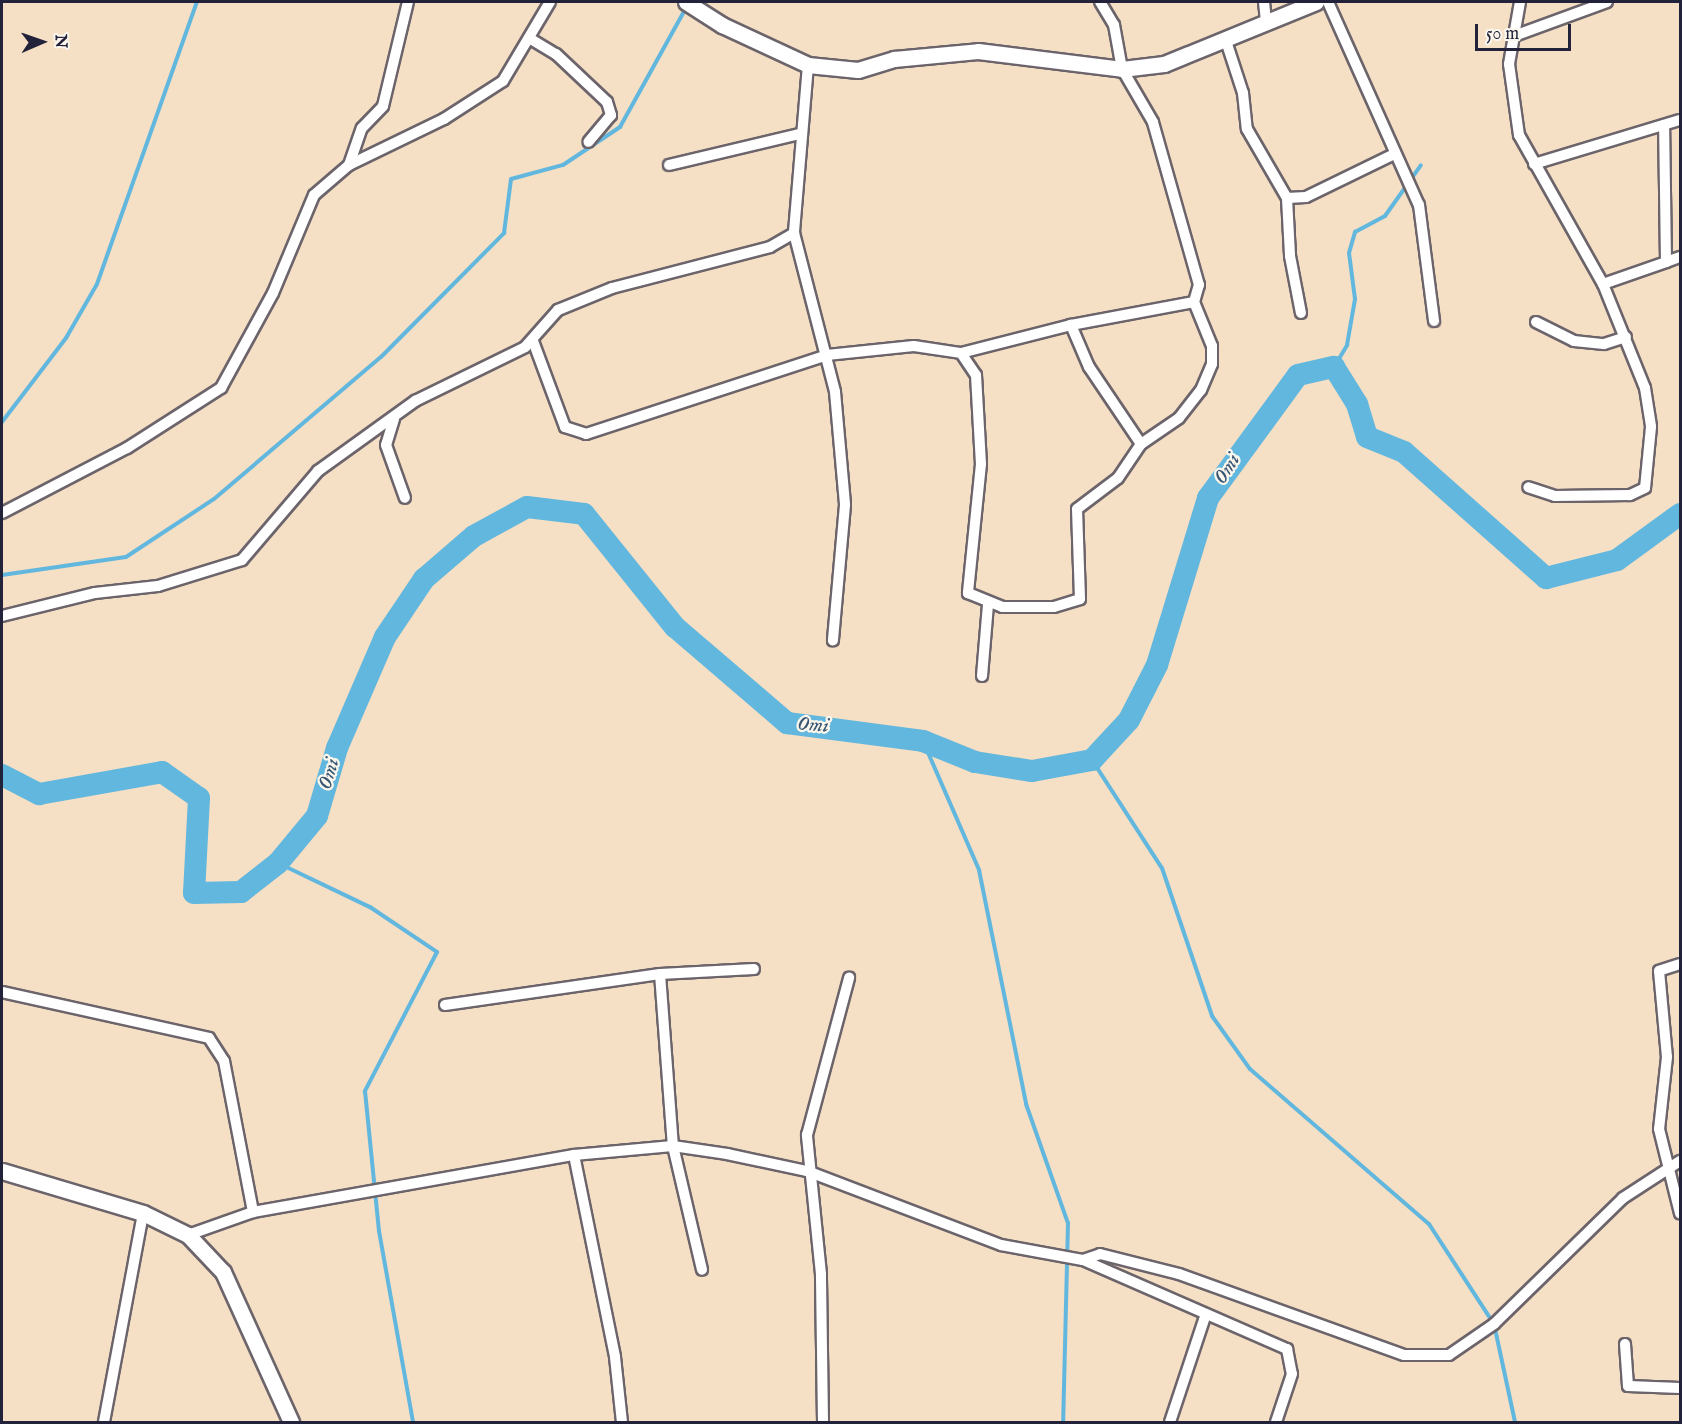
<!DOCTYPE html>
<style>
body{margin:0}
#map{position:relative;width:1682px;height:1424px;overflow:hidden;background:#f5dfc5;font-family:"IM FELL English",serif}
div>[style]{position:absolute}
.stream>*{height:4px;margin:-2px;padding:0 2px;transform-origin:2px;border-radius:2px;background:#62b7de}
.river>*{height:22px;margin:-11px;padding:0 11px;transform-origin:11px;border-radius:11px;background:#62b7de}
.roads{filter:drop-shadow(2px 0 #6c646b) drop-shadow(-2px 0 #6c646b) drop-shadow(0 2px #6c646b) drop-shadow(0 -2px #6c646b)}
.street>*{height:10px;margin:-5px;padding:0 5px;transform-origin:5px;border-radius:5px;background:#fff}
.secondary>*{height:15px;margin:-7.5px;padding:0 7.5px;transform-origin:7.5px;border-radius:7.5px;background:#fff}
span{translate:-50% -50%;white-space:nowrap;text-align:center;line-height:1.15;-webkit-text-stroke:4.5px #fbf7ec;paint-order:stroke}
.water-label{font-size:20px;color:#385674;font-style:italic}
.frame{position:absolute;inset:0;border:3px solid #22223b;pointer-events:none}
.north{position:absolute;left:12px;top:12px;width:60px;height:60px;-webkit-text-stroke:4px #fbf7ec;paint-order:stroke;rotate:88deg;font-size:16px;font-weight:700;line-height:24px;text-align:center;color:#22223b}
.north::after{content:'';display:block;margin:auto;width:21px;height:27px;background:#22223b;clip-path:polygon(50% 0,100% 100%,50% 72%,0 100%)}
.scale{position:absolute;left:1475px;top:24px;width:96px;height:27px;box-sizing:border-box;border:3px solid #22223b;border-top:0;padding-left:8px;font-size:18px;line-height:21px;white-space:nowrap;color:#22223b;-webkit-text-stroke:4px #fbf7ec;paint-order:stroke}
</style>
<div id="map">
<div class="stream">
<i style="left:1334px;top:367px;width:26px;rotate:-59deg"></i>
<i style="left:1347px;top:345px;width:47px;rotate:-80.1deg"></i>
<i style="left:1355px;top:299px;width:46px;rotate:-97.4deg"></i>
<i style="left:1349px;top:253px;width:22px;rotate:-74deg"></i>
<i style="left:1355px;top:232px;width:34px;rotate:-28deg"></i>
<i style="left:1385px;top:216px;width:62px;rotate:-54.8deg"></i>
<i style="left:2px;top:422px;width:106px;rotate:-52.7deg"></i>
<i style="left:66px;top:338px;width:62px;rotate:-60.1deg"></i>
<i style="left:97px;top:284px;width:299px;rotate:-70.5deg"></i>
<i style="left:2px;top:575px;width:125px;rotate:-8.3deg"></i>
<i style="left:126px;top:557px;width:105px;rotate:-33.4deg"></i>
<i style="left:214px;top:499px;width:219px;rotate:-40.4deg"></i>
<i style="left:381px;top:357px;width:175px;rotate:-45.2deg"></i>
<i style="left:504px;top:233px;width:54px;rotate:-82.6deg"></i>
<i style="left:511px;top:179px;width:54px;rotate:-15.1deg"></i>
<i style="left:563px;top:165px;width:69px;rotate:-33.7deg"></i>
<i style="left:620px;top:127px;width:136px;rotate:-61deg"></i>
<i style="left:923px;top:741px;width:141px;rotate:66.5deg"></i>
<i style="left:979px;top:870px;width:239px;rotate:78.6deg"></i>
<i style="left:1026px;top:1104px;width:126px;rotate:70.6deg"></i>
<i style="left:1068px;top:1223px;width:199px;rotate:91.4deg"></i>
<i style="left:1092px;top:760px;width:129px;rotate:57.1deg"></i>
<i style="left:1162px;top:868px;width:156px;rotate:71.3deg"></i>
<i style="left:1212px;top:1016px;width:65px;rotate:54.4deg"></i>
<i style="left:1250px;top:1069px;width:237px;rotate:40.9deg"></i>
<i style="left:1429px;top:1224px;width:119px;rotate:57deg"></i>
<i style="left:1494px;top:1324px;width:100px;rotate:77.9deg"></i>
<i style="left:278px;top:863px;width:102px;rotate:25.6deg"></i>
<i style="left:370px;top:907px;width:81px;rotate:33.9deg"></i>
<i style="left:437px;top:952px;width:157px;rotate:117.4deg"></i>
<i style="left:365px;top:1091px;width:141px;rotate:84.3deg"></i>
<i style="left:379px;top:1231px;width:194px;rotate:79.9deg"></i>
</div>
<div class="river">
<i style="left:2px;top:775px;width:42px;rotate:27.2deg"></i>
<i style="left:39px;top:794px;width:125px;rotate:-10.1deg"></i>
<i style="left:162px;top:772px;width:45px;rotate:35.1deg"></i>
<i style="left:199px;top:798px;width:95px;rotate:93deg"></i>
<i style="left:194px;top:893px;width:47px;rotate:-1.2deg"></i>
<i style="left:241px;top:892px;width:47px;rotate:-38.1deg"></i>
<i style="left:278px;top:863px;width:61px;rotate:-50.3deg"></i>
<i style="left:317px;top:816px;width:71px;rotate:-73.6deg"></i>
<i style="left:337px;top:748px;width:121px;rotate:-66.6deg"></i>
<i style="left:385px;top:637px;width:70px;rotate:-56.1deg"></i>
<i style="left:424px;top:579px;width:66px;rotate:-40.7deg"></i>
<i style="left:474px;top:536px;width:60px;rotate:-28.7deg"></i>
<i style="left:527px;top:507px;width:57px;rotate:7deg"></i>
<i style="left:584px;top:514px;width:145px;rotate:51.2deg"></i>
<i style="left:675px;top:627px;width:148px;rotate:40.6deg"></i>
<i style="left:787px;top:723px;width:137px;rotate:7.5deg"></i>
<i style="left:923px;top:741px;width:56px;rotate:22deg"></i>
<i style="left:975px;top:762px;width:58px;rotate:9deg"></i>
<i style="left:1032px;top:771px;width:61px;rotate:-10.4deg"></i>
<i style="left:1092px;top:760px;width:54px;rotate:-47.2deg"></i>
<i style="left:1129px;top:720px;width:62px;rotate:-63deg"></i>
<i style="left:1157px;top:665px;width:175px;rotate:-73deg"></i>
<i style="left:1208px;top:498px;width:152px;rotate:-53.8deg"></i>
<i style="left:1298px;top:375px;width:37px;rotate:-13deg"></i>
<i style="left:1334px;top:367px;width:44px;rotate:58.1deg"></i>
<i style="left:1357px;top:404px;width:34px;rotate:73deg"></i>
<i style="left:1367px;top:437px;width:40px;rotate:22deg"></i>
<i style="left:1404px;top:452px;width:190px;rotate:41.6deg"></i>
<i style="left:1546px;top:578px;width:73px;rotate:-14.2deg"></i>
<i style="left:1617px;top:560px;width:78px;rotate:-36.1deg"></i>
</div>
<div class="roads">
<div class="street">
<i style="left:1264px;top:2px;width:19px;rotate:84deg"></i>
<i style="left:1328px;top:2px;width:222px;rotate:65.9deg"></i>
<i style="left:1419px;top:205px;width:117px;rotate:82.6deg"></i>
<i style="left:1520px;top:2px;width:63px;rotate:100.1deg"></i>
<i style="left:1509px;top:64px;width:72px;rotate:82deg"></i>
<i style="left:1519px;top:135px;width:171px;rotate:60.6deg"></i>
<i style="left:1603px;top:284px;width:112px;rotate:68deg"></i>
<i style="left:1645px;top:388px;width:39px;rotate:81deg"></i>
<i style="left:1651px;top:427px;width:61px;rotate:95.6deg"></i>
<i style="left:1645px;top:488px;width:17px;rotate:155deg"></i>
<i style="left:1630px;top:495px;width:75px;rotate:179.2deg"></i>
<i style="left:1555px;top:496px;width:28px;rotate:-162deg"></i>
<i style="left:1514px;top:36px;width:99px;rotate:-20.1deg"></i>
<i style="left:529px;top:38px;width:31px;rotate:31deg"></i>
<i style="left:556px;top:54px;width:70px;rotate:43.3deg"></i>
<i style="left:607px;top:102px;width:14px;rotate:73deg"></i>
<i style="left:611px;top:115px;width:35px;rotate:130deg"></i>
<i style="left:1226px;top:41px;width:55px;rotate:71.9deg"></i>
<i style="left:1243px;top:93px;width:36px;rotate:84deg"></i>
<i style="left:1247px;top:129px;width:80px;rotate:59.9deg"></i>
<i style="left:1287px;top:198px;width:19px;rotate:-3deg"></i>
<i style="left:1306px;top:197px;width:96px;rotate:-26deg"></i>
<i style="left:808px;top:65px;width:169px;rotate:94.8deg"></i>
<i style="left:794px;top:233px;width:164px;rotate:75.5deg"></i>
<i style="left:835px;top:392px;width:113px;rotate:84.9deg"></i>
<i style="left:845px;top:505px;width:136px;rotate:95.1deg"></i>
<i style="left:1534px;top:164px;width:152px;rotate:-16.8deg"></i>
<i style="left:349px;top:165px;width:39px;rotate:-71deg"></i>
<i style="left:362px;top:128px;width:30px;rotate:-46deg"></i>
<i style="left:383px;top:106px;width:107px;rotate:-76.5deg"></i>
<i style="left:669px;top:165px;width:134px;rotate:-13.4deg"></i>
<i style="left:1287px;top:198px;width:58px;rotate:87deg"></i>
<i style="left:1290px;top:256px;width:58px;rotate:79.1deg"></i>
<i style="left:1666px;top:262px;width:15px;rotate:-20deg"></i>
<i style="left:1603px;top:284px;width:67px;rotate:-19.2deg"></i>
<i style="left:1666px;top:262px;width:137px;rotate:-90.8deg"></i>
<i style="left:1536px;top:322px;width:42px;rotate:26.6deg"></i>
<i style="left:1574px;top:341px;width:30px;rotate:6deg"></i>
<i style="left:1604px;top:344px;width:23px;rotate:-18deg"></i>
<i style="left:533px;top:341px;width:92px;rotate:69.6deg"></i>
<i style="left:565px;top:427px;width:22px;rotate:18deg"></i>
<i style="left:586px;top:434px;width:254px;rotate:-18.1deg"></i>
<i style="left:827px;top:355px;width:87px;rotate:-5.9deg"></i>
<i style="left:914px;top:346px;width:48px;rotate:8.5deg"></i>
<i style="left:961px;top:353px;width:114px;rotate:-14.3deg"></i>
<i style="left:1071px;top:325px;width:125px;rotate:-10.6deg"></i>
<i style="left:1194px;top:302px;width:18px;rotate:-74deg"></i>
<i style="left:1199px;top:285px;width:169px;rotate:-105.8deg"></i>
<i style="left:1153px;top:122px;width:61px;rotate:-120.3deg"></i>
<i style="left:1122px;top:69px;width:45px;rotate:-100.3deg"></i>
<i style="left:1114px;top:25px;width:27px;rotate:-121deg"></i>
<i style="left:961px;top:353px;width:27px;rotate:56deg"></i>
<i style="left:976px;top:375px;width:89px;rotate:86.8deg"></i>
<i style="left:981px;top:464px;width:130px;rotate:95.8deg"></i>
<i style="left:968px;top:593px;width:37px;rotate:22deg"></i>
<i style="left:1002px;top:607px;width:52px"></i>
<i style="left:1054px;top:607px;width:27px;rotate:-17deg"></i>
<i style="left:1080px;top:599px;width:90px;rotate:-91.9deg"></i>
<i style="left:1077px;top:509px;width:51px;rotate:-37.1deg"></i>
<i style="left:1118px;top:478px;width:41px;rotate:-55.9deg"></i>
<i style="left:1141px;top:444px;width:93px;rotate:-124deg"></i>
<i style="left:1089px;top:367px;width:46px;rotate:-113.2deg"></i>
<i style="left:394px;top:419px;width:27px;rotate:107deg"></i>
<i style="left:386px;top:445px;width:56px;rotate:70.3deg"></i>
<i style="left:1141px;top:444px;width:46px;rotate:-34.4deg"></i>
<i style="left:1179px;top:418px;width:36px;rotate:-52deg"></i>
<i style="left:1201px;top:390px;width:28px;rotate:-67deg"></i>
<i style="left:1212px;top:364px;width:18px;rotate:-90deg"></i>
<i style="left:1212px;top:346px;width:48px;rotate:-112.2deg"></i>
<i style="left:2px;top:513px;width:141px;rotate:-27.5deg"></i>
<i style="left:127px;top:448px;width:112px;rotate:-32.6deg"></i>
<i style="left:221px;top:388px;width:108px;rotate:-61.3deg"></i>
<i style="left:273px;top:293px;width:106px;rotate:-67.3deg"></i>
<i style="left:314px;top:195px;width:46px;rotate:-40.6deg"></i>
<i style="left:349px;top:165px;width:106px;rotate:-25.8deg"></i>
<i style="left:444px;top:119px;width:70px;rotate:-32.8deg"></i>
<i style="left:503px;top:81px;width:92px;rotate:-59.3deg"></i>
<i style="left:2px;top:616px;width:96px;rotate:-13.9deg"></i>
<i style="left:95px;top:593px;width:63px;rotate:-6.3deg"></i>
<i style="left:158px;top:586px;width:88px;rotate:-17.2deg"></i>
<i style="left:242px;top:560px;width:117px;rotate:-49.5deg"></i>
<i style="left:318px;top:471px;width:120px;rotate:-35.8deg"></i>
<i style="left:415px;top:401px;width:123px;rotate:-26.1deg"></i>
<i style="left:525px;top:347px;width:50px;rotate:-48.3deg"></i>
<i style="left:558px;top:310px;width:58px;rotate:-22.2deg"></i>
<i style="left:612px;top:288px;width:163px;rotate:-14.5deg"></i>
<i style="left:770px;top:247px;width:28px;rotate:-30deg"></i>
<i style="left:982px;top:676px;width:72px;rotate:-85.2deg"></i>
<i style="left:1680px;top:964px;width:22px;rotate:162deg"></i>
<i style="left:1659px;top:971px;width:86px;rotate:84.7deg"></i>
<i style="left:1667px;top:1057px;width:72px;rotate:96.3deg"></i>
<i style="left:1659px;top:1129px;width:87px;rotate:76deg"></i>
<i style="left:660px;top:974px;width:172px;rotate:85.7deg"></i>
<i style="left:673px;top:1146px;width:127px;rotate:76.8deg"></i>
<i style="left:2px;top:992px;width:212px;rotate:12.5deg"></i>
<i style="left:209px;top:1038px;width:27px;rotate:57deg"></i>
<i style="left:224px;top:1061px;width:154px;rotate:79.1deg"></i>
<i style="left:445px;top:1005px;width:217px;rotate:-8.2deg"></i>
<i style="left:660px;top:974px;width:94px;rotate:-3deg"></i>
<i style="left:574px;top:1155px;width:206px;rotate:78.5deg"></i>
<i style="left:615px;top:1357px;width:65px;rotate:83.9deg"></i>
<i style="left:188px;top:1235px;width:69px;rotate:-19.5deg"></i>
<i style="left:253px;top:1212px;width:326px;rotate:-10.1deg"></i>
<i style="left:574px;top:1155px;width:99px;rotate:-5.2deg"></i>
<i style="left:673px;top:1146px;width:55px;rotate:8.4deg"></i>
<i style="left:727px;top:1154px;width:82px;rotate:12deg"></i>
<i style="left:807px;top:1171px;width:208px;rotate:20.9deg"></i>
<i style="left:1001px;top:1245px;width:83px;rotate:10.4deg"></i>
<i style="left:1083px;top:1260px;width:223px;rotate:23.6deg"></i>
<i style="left:1287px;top:1349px;width:25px;rotate:79deg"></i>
<i style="left:1292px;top:1374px;width:51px;rotate:108.4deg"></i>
<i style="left:1083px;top:1260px;width:18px;rotate:-19deg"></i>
<i style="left:1100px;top:1254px;width:81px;rotate:14.2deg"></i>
<i style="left:1179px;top:1274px;width:239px;rotate:19.8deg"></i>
<i style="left:1404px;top:1355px;width:45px"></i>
<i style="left:1449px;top:1355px;width:55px;rotate:-34.6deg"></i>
<i style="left:1494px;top:1324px;width:180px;rotate:-44.3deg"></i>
<i style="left:1623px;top:1198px;width:68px;rotate:-33deg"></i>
<i style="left:1625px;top:1344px;width:42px;rotate:85.9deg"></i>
<i style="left:1628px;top:1386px;width:52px;rotate:2.2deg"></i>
<i style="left:104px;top:1422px;width:213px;rotate:-79.4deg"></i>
<i style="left:823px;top:1422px;width:148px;rotate:-90.8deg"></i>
<i style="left:821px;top:1274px;width:140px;rotate:-95.8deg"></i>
<i style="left:807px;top:1135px;width:163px;rotate:-75deg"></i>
<i style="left:1170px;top:1422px;width:111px;rotate:-71.6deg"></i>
</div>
<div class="secondary">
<i style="left:686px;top:2px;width:43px;rotate:32.6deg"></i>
<i style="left:722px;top:25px;width:95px;rotate:24.9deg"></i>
<i style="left:808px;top:65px;width:50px;rotate:5.7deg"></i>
<i style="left:858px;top:70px;width:38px;rotate:-17deg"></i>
<i style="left:894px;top:59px;width:84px;rotate:-5.4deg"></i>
<i style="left:978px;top:51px;width:145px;rotate:7.1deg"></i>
<i style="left:1122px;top:69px;width:42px;rotate:-6.8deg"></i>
<i style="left:1164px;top:64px;width:164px;rotate:-22.2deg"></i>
<i style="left:2px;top:1171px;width:147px;rotate:16.6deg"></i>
<i style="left:143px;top:1213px;width:50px;rotate:26.1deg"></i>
<i style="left:188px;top:1235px;width:51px;rotate:46.6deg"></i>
<i style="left:223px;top:1272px;width:165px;rotate:65.6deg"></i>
</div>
</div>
<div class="water-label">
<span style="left:1227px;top:469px;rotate:-58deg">Omi</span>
<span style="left:813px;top:725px;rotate:4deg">Omi</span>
<span style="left:329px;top:774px;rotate:-74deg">Omi</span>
</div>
<div class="frame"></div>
<div class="north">N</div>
<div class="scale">50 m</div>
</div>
